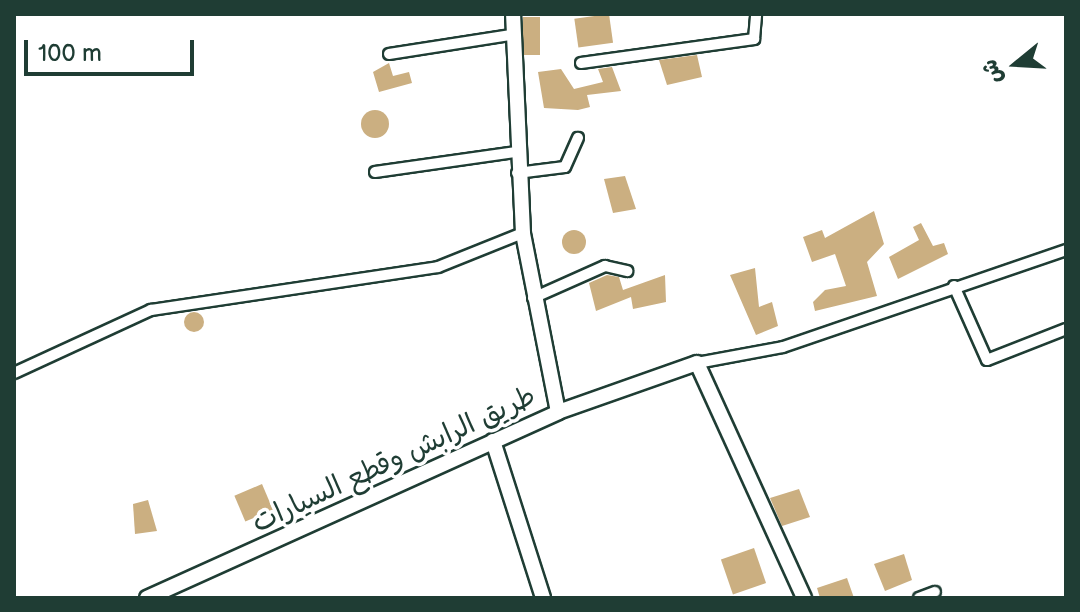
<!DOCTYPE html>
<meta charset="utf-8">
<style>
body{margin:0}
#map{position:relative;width:1080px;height:612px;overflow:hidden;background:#fff;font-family:"Balsamiq Sans","Playpen Sans Arabic",sans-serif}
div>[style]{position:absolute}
.building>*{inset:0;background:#cbaf81;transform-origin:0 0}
.round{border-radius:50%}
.roads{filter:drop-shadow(2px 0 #1f3d34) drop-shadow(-2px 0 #1f3d34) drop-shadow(0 2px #1f3d34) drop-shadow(0 -2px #1f3d34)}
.street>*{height:10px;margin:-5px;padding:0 5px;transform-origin:5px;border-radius:5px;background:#fff}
.secondary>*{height:14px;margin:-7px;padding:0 7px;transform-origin:7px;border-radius:7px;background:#fff}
span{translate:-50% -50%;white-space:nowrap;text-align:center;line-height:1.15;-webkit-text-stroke:7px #fff;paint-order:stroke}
.street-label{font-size:28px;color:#1f3d34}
.frame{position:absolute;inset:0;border:16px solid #1f3d34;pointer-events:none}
.north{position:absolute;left:976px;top:24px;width:80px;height:80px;-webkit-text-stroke:6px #fff;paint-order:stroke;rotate:252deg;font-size:22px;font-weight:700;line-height:32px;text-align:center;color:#1f3d34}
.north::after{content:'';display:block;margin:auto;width:28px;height:36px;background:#1f3d34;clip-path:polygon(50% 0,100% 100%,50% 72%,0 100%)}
.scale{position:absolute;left:24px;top:40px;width:170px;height:36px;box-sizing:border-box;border:4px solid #1f3d34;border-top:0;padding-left:10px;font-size:24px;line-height:28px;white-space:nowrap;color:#1f3d34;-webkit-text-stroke:6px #fff;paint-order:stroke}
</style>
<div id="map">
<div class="building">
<i style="left:609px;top:14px;width:29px;height:35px;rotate:82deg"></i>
<i style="left:523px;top:17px;width:17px;height:38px"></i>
<i style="clip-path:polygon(697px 55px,702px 77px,667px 85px,659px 60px)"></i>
<i style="clip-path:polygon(389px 63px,393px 76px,409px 72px,412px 83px,379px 92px,373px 72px)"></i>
<i style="clip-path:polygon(612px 67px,621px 91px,587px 95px,590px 107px,578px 110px,544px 108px,538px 72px,561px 69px,574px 89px,603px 82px,598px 69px)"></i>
<i class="round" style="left:361px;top:110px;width:28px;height:28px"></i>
<i style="clip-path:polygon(625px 176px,636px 209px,613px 213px,604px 179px)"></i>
<i style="clip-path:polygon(874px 211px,884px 244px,867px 262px,877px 296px,815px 311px,813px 302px,825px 290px,846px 286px,835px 254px,812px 262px,803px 237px,822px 230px,825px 238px)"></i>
<i style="clip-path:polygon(921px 223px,933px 246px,944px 243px,948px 254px,898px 279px,889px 257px,919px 240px,913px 227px)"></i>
<i class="round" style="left:562px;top:230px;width:24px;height:24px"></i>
<i style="clip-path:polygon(755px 268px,759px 307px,772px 302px,778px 326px,756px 335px,730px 275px)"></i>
<i style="clip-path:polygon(607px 275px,619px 277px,623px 290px,665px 275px,666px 302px,633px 309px,631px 297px,596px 311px,589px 283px)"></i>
<i class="round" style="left:184px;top:312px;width:20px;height:20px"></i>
<i style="left:262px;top:484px;width:28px;height:30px;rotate:67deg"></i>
<i style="clip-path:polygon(799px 489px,810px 517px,782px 526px,770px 498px)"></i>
<i style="clip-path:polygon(148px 500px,157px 531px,135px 534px,133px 504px)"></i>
<i style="left:754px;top:548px;width:37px;height:35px;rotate:71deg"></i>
<i style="clip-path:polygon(904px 554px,912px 580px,885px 591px,874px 564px)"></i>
<i style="clip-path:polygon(847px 578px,854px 598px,820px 598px,817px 588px)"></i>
</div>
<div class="roads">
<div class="street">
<i style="left:389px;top:54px;width:122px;rotate:-8.9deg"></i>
<i style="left:581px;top:63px;width:175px;rotate:-7.9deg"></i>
<i style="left:754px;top:39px;width:25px;rotate:-85deg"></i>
<i style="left:375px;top:172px;width:141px;rotate:-8.1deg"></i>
<i style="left:517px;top:173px;width:48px;rotate:-7.1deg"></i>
<i style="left:565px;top:167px;width:32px;rotate:-66deg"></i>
<i style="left:954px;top:286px;width:81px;rotate:66deg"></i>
<i style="left:987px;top:360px;width:85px;rotate:-21.4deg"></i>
<i style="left:533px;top:298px;width:79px;rotate:-24deg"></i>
<i style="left:605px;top:266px;width:23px;rotate:13deg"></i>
<i style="left:697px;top:363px;width:87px;rotate:-10.5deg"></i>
<i style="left:783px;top:347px;width:299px;rotate:-18.9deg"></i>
<i style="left:14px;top:373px;width:151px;rotate:-24.7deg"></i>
<i style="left:151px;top:310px;width:290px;rotate:-8.5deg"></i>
<i style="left:438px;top:267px;width:92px;rotate:-21.8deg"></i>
<i style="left:919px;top:598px;width:17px;rotate:-21deg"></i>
</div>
<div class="secondary">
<i style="left:558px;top:412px;width:147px;rotate:-19.4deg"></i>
<i style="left:697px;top:363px;width:258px;rotate:65.5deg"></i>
<i style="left:493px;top:441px;width:165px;rotate:72.3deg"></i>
<i style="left:147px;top:598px;width:451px;rotate:-24.3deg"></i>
<i style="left:558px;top:412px;width:182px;rotate:-101.1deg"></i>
<i style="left:523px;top:233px;width:219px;rotate:-92.6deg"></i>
</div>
</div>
<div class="street-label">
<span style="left:394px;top:460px;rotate:-25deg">طريق الرابش وقطع السيارات</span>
</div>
<div class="frame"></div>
<div class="north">ش</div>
<div class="scale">100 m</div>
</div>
